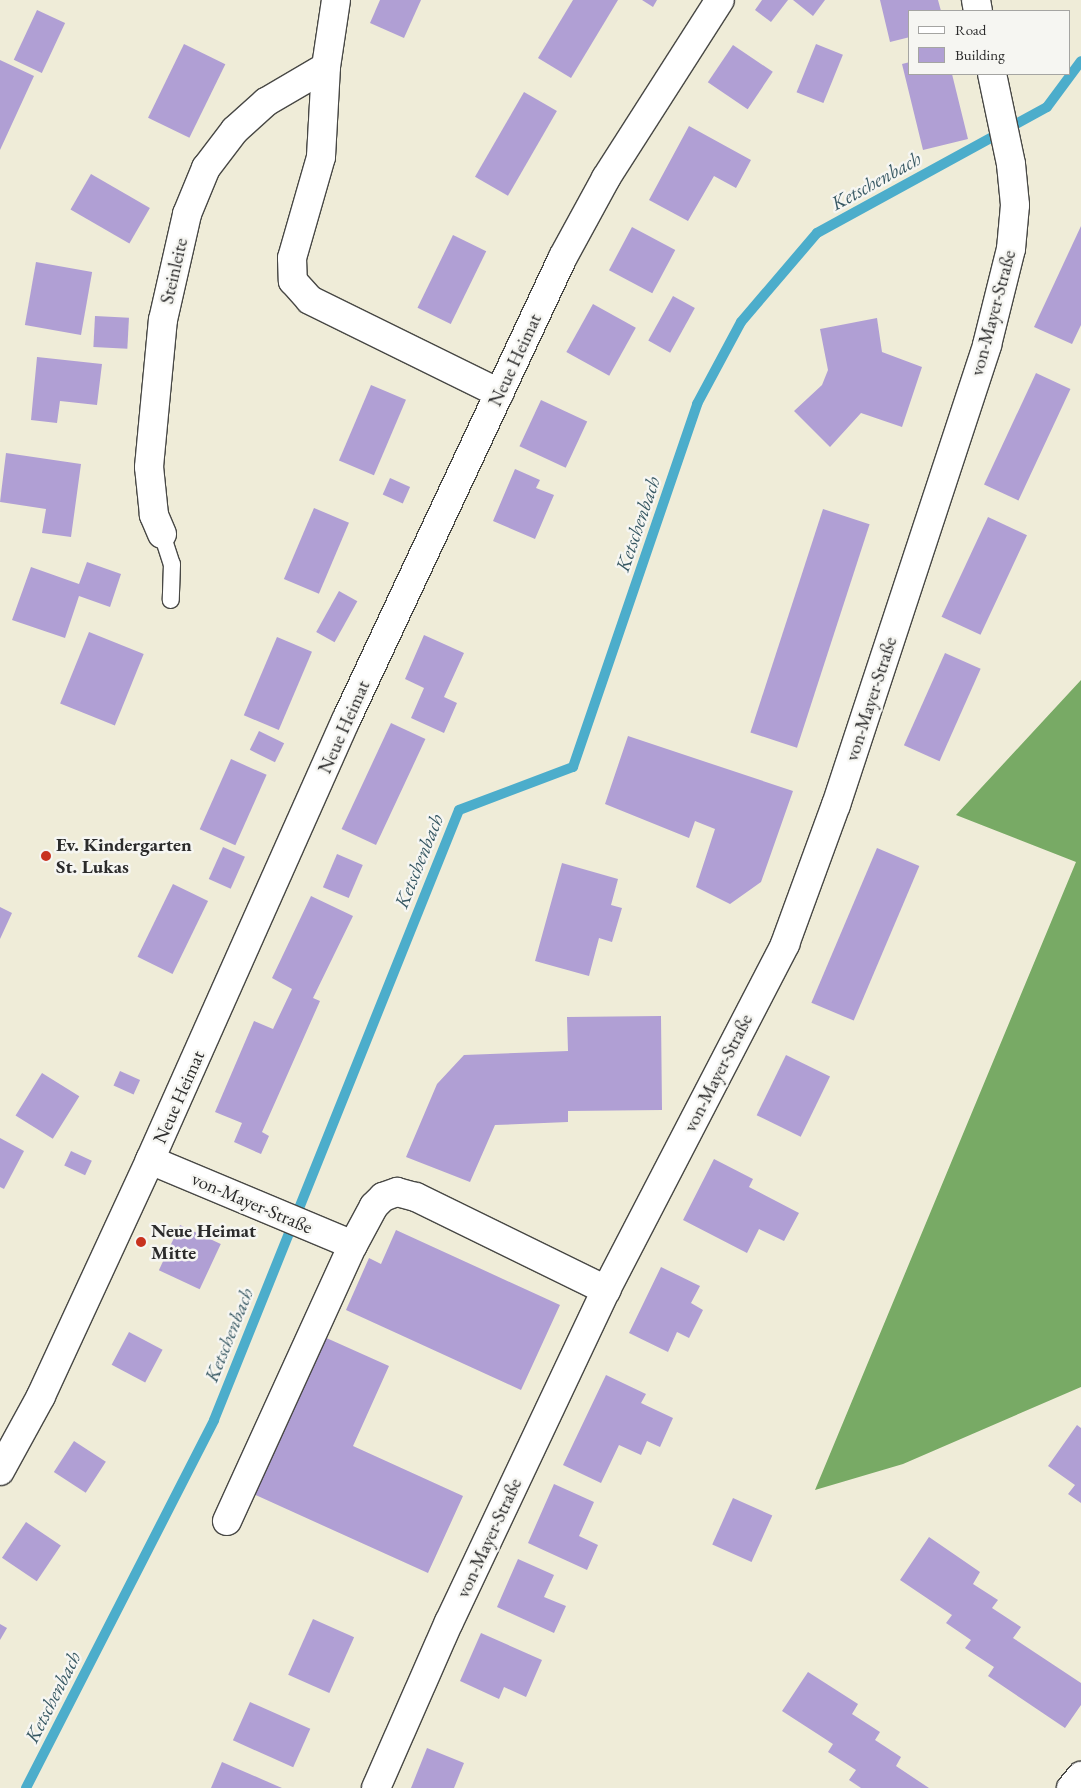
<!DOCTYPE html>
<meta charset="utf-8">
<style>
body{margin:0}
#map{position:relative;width:1081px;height:1788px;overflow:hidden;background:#efecd8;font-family:"EB Garamond",serif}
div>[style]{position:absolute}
.forest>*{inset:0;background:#78aa65}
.stream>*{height:10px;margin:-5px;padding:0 5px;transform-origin:5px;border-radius:5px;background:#4cadcb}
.building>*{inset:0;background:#b09fd4;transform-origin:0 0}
.roads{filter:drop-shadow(1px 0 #484845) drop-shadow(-1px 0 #484845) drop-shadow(0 1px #484845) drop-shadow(0 -1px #484845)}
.lane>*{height:16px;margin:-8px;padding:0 8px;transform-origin:8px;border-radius:8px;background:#fff}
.street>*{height:28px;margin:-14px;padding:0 14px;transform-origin:14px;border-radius:14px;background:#fff}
.secondary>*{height:28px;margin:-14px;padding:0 14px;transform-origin:14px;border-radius:14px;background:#fff}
.dots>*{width:14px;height:14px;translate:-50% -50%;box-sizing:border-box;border:2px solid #f6f6f2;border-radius:50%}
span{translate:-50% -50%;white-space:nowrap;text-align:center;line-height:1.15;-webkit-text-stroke:5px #f6f6f2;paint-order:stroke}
.street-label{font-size:19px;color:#2b2b2b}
.poi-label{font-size:19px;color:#2b2b2b;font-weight:700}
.left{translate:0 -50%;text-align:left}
.water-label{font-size:20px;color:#375863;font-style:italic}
.legend{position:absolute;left:908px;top:10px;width:162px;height:65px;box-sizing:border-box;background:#f6f6f2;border:1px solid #a5a5a2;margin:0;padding:6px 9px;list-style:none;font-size:15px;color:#2b2b2b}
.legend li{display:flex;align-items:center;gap:10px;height:25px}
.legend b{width:25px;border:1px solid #a5a5a2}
</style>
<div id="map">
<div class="forest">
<i style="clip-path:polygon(1081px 680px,1081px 1387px,903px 1464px,815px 1490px,1076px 862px,956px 815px)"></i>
</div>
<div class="stream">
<i style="left:26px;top:1788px;width:413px;rotate:-62.9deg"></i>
<i style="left:214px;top:1420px;width:657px;rotate:-68.12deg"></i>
<i style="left:459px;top:810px;width:122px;rotate:-20.7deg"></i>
<i style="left:573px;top:767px;width:384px;rotate:-71.1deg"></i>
<i style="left:697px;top:404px;width:93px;rotate:-61.8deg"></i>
<i style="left:741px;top:322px;width:117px;rotate:-49.5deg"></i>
<i style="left:817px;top:233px;width:262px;rotate:-28.7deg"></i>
<i style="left:1047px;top:107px;width:57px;rotate:-53.5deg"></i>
</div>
<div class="building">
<i style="clip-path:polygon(380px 0,421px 0,404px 38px,370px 23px)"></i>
<i style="clip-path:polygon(573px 0,618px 0,571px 78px,538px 58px)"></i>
<i style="clip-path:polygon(642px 0,657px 0,653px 7px)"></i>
<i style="clip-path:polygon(762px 0,788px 0,771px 22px,755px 10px)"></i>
<i style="clip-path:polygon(793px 0,825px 0,813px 16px)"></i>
<i style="clip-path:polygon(880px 0,938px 0,941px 11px,910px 11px,910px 37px,890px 42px)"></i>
<i style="left:37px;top:10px;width:31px;height:55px;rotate:25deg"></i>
<i style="left:184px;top:44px;width:46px;height:82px;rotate:26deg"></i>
<i style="left:816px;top:44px;width:29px;height:52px;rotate:22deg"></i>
<i style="left:733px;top:45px;width:48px;height:45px;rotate:34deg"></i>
<i style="clip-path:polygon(0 60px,34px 76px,0 150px)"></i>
<i style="clip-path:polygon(910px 62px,910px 74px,952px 74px,968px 139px,923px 150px,902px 64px)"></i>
<i style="left:524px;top:92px;width:38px;height:98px;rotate:30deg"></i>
<i style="clip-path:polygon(689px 126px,751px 160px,736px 188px,714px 176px,688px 221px,649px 200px)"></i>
<i style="left:91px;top:174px;width:68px;height:41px;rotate:30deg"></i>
<i style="clip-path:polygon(1081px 226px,1081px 325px,1072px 344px,1034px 327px)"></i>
<i style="left:632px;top:227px;width:49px;height:49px;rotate:28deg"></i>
<i style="left:453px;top:235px;width:37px;height:81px;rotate:26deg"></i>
<i style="left:36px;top:262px;width:57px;height:64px;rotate:10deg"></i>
<i style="left:673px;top:296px;width:25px;height:51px;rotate:29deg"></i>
<i style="left:593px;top:304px;width:49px;height:55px;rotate:29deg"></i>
<i style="left:95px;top:316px;width:34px;height:31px;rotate:3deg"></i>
<i style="clip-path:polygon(877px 318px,882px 352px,922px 367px,902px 427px,861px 413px,830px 447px,794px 411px,822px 385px,828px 370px,820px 329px)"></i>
<i style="clip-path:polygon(37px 357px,102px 364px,97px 405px,60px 401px,57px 423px,31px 420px)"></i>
<i style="left:1036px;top:373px;width:38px;height:123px;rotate:25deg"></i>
<i style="left:371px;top:385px;width:38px;height:82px;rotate:23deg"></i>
<i style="left:541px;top:400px;width:51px;height:51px;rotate:25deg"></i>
<i style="clip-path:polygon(6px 453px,81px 464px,71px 537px,42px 533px,46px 509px,0 502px)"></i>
<i style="clip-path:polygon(515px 469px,540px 480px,536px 488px,554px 495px,535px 539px,493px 521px)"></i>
<i style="left:390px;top:478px;width:22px;height:18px;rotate:24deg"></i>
<i style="left:314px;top:508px;width:38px;height:77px;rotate:23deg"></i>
<i style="left:823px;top:509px;width:49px;height:235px;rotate:18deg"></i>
<i style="left:988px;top:517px;width:43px;height:110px;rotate:25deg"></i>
<i style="clip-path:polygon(87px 562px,121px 574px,110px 607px,79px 596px,65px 638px,12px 620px,31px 567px,79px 584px)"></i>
<i style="left:339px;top:591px;width:21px;height:47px;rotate:29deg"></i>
<i style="left:89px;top:632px;width:59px;height:77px;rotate:22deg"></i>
<i style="clip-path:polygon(424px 635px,464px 653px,444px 697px,457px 703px,444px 733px,411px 718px,424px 688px,405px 679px)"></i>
<i style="left:277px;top:637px;width:38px;height:85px;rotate:23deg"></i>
<i style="left:945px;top:653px;width:39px;height:101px;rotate:24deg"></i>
<i style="left:391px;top:723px;width:38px;height:117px;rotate:25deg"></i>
<i style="left:259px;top:731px;width:28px;height:21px;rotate:26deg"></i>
<i style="clip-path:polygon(628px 736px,793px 791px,761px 882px,730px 904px,696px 887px,715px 829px,695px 821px,689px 838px,605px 804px)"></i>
<i style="left:231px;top:759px;width:39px;height:77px;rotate:24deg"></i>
<i style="left:223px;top:847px;width:24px;height:35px;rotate:24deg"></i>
<i style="left:877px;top:848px;width:46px;height:168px;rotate:23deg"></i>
<i style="left:337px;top:854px;width:28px;height:36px;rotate:23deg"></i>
<i style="clip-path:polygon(562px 863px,618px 879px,611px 905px,622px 908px,612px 942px,599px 938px,589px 976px,535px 961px)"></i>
<i style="left:173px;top:884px;width:39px;height:81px;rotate:26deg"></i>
<i style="clip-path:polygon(311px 896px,353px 916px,313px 998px,320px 1001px,262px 1132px,269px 1136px,261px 1154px,234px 1142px,242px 1123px,215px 1112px,254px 1021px,273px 1029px,292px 989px,272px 978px)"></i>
<i style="clip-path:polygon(0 907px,12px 913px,0 939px)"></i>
<i style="clip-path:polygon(661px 1016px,662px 1110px,568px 1111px,568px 1122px,495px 1125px,470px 1182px,406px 1157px,437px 1084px,464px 1055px,568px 1051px,567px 1017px)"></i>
<i style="left:786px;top:1055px;width:49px;height:67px;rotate:26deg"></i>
<i style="left:120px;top:1071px;width:22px;height:16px;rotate:24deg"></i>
<i style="left:42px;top:1073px;width:44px;height:50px;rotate:32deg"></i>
<i style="clip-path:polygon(0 1138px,24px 1151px,4px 1189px,0 1187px)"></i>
<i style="left:71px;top:1151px;width:23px;height:16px;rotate:25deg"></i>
<i style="clip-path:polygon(714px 1159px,753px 1179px,749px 1187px,799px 1213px,784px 1241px,759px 1229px,747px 1253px,683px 1220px)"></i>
<i style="left:180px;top:1225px;width:45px;height:50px;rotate:25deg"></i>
<i style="clip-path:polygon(396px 1230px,560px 1305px,521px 1390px,346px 1310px,369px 1258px,381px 1264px)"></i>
<i style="clip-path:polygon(661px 1267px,700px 1286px,691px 1303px,703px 1310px,689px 1338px,677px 1332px,668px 1352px,629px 1333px)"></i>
<i style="left:129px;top:1332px;width:38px;height:37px;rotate:28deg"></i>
<i style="clip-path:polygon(322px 1336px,389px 1366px,353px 1446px,463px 1496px,428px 1573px,251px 1493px)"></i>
<i style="clip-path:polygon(606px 1375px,646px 1394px,641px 1403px,673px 1418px,660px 1447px,647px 1441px,641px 1455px,619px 1445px,601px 1483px,563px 1465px)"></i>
<i style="clip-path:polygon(1077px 1425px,1081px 1428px,1081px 1503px,1068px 1494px,1075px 1485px,1048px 1466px)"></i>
<i style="left:74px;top:1441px;width:38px;height:37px;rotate:33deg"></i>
<i style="clip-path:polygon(554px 1484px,594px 1502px,579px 1536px,598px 1545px,587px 1570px,528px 1543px)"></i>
<i style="left:733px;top:1498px;width:43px;height:51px;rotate:24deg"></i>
<i style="left:26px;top:1522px;width:42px;height:43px;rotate:34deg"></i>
<i style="clip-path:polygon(929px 1537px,980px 1572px,973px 1584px,998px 1600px,992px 1608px,1021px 1627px,1013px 1638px,1081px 1683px,1081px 1705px,1065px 1728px,988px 1676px,994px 1667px,965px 1648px,971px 1640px,946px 1623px,952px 1615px,900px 1580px)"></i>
<i style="clip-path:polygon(518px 1559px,554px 1575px,544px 1597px,566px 1606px,554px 1633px,497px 1607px)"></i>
<i style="left:313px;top:1619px;width:45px;height:61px;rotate:24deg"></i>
<i style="clip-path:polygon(0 1624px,7px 1628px,0 1640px)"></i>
<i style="clip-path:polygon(481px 1633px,542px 1660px,526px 1697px,504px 1687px,499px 1699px,460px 1681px)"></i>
<i style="clip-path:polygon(808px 1672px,858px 1704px,852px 1714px,880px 1732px,875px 1740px,901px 1757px,896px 1766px,929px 1788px,861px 1788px,849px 1780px,856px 1770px,828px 1752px,833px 1744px,782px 1711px)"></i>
<i style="left:250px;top:1702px;width:66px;height:42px;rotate:24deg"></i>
<i style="clip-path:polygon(427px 1748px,464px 1763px,454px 1788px,411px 1788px)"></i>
<i style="clip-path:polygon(222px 1762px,282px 1788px,211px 1788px)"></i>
</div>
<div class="roads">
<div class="lane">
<i style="left:162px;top:534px;width:32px;rotate:72deg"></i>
<i style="left:172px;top:564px;width:36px;rotate:92deg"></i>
</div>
<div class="street">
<i style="left:336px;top:0;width:68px;rotate:98.5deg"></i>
<i style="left:326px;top:67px;width:90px;rotate:93.2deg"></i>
<i style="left:321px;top:157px;width:105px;rotate:106deg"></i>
<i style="left:292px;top:258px;width:23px;rotate:88deg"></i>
<i style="left:293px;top:281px;width:25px;rotate:48deg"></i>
<i style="left:310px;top:300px;width:211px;rotate:26.2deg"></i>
<i style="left:976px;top:0;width:11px;rotate:80deg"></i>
<i style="left:162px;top:534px;width:21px;rotate:-113deg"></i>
<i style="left:154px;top:515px;width:48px;rotate:-95.9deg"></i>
<i style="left:149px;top:467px;width:148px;rotate:-84.6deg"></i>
<i style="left:163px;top:320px;width:109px;rotate:-77.2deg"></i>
<i style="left:187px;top:214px;width:50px;rotate:-67.6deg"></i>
<i style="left:206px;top:168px;width:48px;rotate:-52.7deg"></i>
<i style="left:235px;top:130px;width:42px;rotate:-42.1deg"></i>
<i style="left:266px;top:102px;width:69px;rotate:-30.3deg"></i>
<i style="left:150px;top:1160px;width:220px;rotate:22.7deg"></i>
<i style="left:227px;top:1521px;width:303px;rotate:-65.5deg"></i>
<i style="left:353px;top:1245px;width:44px;rotate:-61.7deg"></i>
<i style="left:374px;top:1206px;width:13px;rotate:-45deg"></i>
<i style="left:383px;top:1197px;width:15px;rotate:-20deg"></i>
<i style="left:397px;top:1192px;width:20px;rotate:15deg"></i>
<i style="left:416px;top:1197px;width:212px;rotate:26.1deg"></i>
<i style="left:376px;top:1788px;width:181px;rotate:-66.3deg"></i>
<i style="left:449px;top:1622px;width:367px;rotate:-64.7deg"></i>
<i style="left:606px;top:1290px;width:390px;rotate:-62.6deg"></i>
<i style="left:785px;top:944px;width:148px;rotate:-69.9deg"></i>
<i style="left:836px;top:805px;width:484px;rotate:-71.8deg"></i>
<i style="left:987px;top:345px;width:99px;rotate:-76deg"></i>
<i style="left:1011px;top:249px;width:44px;rotate:-84.8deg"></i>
<i style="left:1015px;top:205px;width:41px;rotate:-95.6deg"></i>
<i style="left:1011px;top:164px;width:92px;rotate:-101.9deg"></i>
<i style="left:1071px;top:1788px;width:16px;rotate:-50deg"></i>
</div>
<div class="secondary">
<i style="left:0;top:1471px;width:85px;rotate:-61.3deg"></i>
<i style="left:41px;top:1396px;width:260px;rotate:-65.2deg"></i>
<i style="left:150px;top:1160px;width:482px;rotate:-66deg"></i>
<i style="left:346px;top:720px;width:511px;rotate:-64.89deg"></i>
<i style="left:563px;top:257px;width:90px;rotate:-61.4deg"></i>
<i style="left:606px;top:178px;width:211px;rotate:-57.4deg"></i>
</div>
</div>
<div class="dots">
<i style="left:46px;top:856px;background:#c8321e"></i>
<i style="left:141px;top:1242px;background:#c8321e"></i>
</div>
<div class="street-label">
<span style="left:174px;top:271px;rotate:-77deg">Steinleite</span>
<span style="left:993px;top:313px;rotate:-75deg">von-Mayer-Straße</span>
<span style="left:515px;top:360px;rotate:-65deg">Neue Heimat</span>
<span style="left:871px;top:699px;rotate:-72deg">von-Mayer-Straße</span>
<span style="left:344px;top:727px;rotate:-66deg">Neue Heimat</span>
<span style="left:718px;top:1073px;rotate:-63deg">von-Mayer-Straße</span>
<span style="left:179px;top:1097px;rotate:-66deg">Neue Heimat</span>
<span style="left:252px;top:1203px;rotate:23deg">von-Mayer-Straße</span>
<span style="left:489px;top:1538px;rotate:-65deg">von-Mayer-Straße</span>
</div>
<div class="poi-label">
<span class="left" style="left:56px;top:856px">Ev. Kindergarten<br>St. Lukas</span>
<span class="left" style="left:151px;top:1242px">Neue Heimat<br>Mitte</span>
</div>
<div class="water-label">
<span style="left:876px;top:181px;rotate:-29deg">Ketschenbach</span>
<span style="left:638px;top:524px;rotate:-71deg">Ketschenbach</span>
<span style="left:419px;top:861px;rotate:-68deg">Ketschenbach</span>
<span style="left:229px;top:1335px;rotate:-68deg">Ketschenbach</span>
<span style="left:53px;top:1697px;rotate:-63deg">Ketschenbach</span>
</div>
<ul class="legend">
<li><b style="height:6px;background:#fff"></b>Road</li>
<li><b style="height:14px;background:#b09fd4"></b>Building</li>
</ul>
</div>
